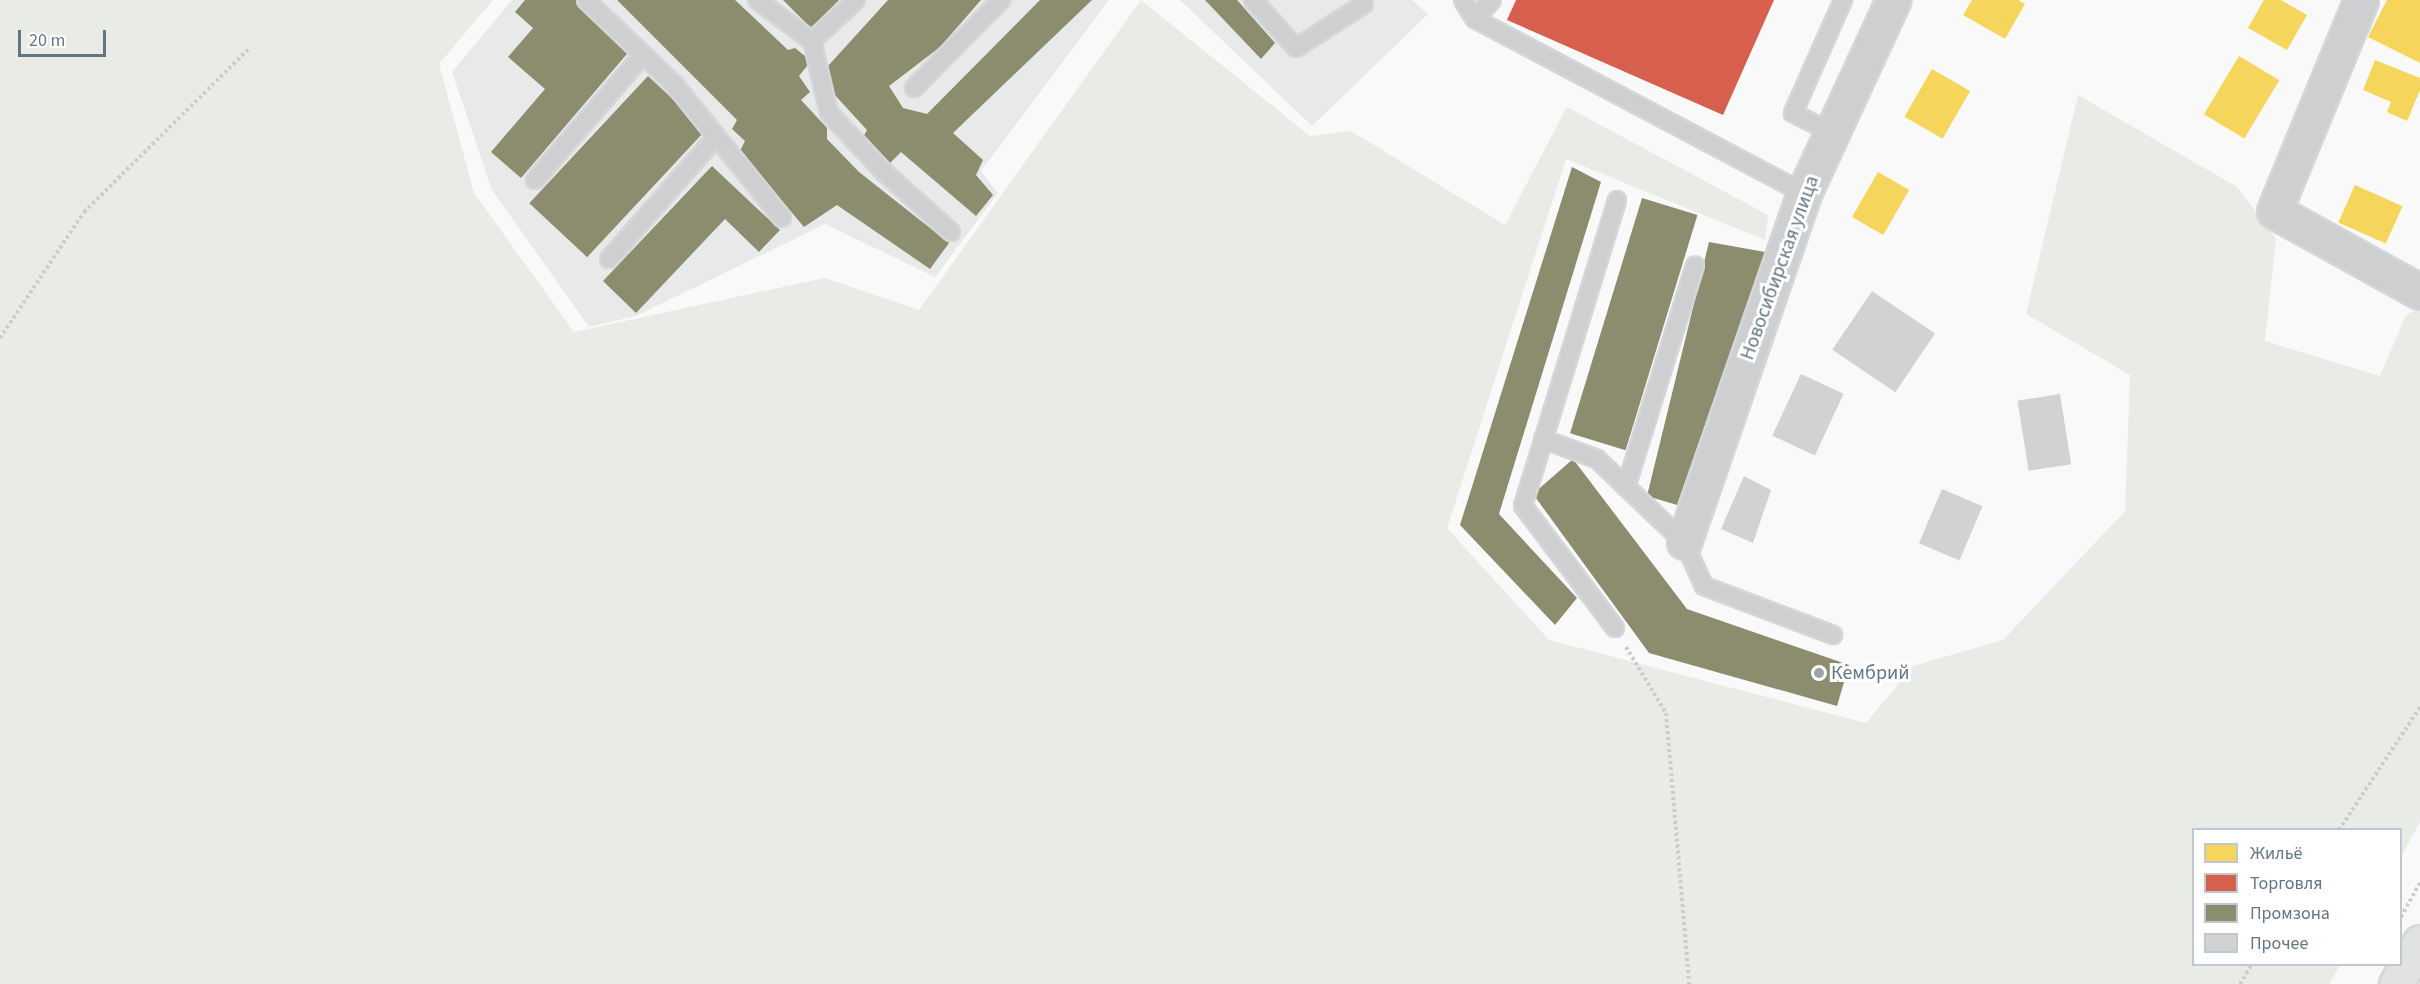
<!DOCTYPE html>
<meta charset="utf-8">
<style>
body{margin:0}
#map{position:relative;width:2420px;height:984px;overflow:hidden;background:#f9f9f9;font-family:"Source Sans 3",sans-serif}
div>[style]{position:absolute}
.built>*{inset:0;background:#e8e9e9}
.green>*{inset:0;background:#e8ebe6}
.homes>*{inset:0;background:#f6d55c;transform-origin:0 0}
.shops>*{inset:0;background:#d6604d}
.industry>*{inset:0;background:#8c8c6e;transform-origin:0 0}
.building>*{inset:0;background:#d0d2d3;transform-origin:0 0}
.path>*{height:4px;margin-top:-2px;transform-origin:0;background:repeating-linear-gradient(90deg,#cbcccd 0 3px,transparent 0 6px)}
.roads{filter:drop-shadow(2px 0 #d5d6d7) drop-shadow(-2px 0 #d5d6d7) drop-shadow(0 2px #d5d6d7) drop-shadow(0 -2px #d5d6d7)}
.lane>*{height:16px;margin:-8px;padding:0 8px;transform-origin:8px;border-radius:8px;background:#cecfd0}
.street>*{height:33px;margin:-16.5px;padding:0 16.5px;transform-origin:16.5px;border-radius:16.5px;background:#cecfd0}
.primary>*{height:33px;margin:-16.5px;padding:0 16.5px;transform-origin:16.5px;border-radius:16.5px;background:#e1e2e2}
.dots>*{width:16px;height:16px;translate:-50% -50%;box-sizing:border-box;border:3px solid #fff;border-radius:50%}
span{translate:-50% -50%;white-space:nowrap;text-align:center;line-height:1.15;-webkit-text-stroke:6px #fff;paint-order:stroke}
.street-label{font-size:20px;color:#657683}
.poi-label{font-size:20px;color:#657683}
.left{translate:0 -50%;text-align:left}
.legend{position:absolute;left:2192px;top:828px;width:210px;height:138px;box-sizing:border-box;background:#fff;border:2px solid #c1c8cd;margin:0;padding:8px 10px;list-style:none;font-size:18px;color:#657683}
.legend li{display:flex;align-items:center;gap:12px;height:30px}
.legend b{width:30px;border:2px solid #c1c8cd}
.scale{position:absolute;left:18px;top:30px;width:88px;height:27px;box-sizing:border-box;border:3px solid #657683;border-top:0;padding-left:8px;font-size:18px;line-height:21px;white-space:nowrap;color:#657683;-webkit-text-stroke:4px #fff;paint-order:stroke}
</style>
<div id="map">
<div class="built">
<i style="clip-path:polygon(512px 0,1109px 0,981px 171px,998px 193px,935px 277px,825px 224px,636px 316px,589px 327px,492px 190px,452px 72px)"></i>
<i style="clip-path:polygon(1180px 0,1412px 0,1428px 14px,1312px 126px)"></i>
</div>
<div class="green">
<i style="clip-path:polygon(0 0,493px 0,439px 64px,474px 193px,574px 332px,825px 278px,919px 310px,1141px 0,1310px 136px,1351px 131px,1505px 225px,1567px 107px,1768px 215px,1765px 240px,1566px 159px,1447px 528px,1549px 640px,1866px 723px,1913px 666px,2003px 640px,2125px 511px,2130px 375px,2026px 314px,2078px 95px,2237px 187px,2276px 239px,2265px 341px,2380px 376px,2406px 315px,2420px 308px,2420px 822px,2401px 857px,2400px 830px,2194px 830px,2194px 964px,2340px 965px,2329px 984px,0 984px)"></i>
</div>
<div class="homes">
<i style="clip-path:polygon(1972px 0,2018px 0,2025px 4px,2005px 39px,1963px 15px)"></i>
<i style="clip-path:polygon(2264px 0,2281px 0,2307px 15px,2287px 50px,2248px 28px)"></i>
<i style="clip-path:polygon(2387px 0,2420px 0,2420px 63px,2368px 37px)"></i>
<i style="left:2239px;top:56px;width:47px;height:68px;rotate:31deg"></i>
<i style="clip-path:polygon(2375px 60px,2420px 78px,2420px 90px,2407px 121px,2387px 112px,2391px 102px,2363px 90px)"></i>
<i style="left:1932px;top:69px;width:44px;height:55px;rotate:30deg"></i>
<i style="left:1878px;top:172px;width:36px;height:52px;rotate:30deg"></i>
<i style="left:2355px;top:185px;width:52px;height:41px;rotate:24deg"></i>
</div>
<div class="shops">
<i style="clip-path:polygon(1516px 0,1774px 0,1723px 115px,1507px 20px)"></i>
</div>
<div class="industry">
<i style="clip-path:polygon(525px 0,576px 0,632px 48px,521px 178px,491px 152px,545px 89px,508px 57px,533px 28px,515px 12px)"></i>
<i style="clip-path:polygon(617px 0,735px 0,788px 50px,795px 48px,811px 61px,799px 76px,810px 92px,801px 100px,827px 128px,827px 139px,859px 172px,949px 243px,930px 269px,837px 205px,804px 227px,740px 151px,745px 141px,732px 129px,737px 120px)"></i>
<i style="clip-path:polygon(783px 0,839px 0,811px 28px)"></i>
<i style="clip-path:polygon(888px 0,981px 0,940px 47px,889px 86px,903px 108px,927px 114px,1040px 0,1092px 0,953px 133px,983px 160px,976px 175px,993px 195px,976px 216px,901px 152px,889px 164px,861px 141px,867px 130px,833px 93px,828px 66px)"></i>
<i style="clip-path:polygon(1205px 0,1237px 0,1275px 43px,1261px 59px)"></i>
<i style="left:648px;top:76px;width:79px;height:174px;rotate:43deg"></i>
<i style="clip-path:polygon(712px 166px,780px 230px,759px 252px,725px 219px,636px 313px,603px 281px)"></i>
<i style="clip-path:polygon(1572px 167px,1601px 182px,1499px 514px,1577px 598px,1555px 625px,1460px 525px)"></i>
<i style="left:1642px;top:198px;width:58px;height:246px;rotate:17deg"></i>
<i style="clip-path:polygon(1709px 242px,1765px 252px,1677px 505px,1647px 496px)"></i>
<i style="clip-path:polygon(1573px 459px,1687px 609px,1849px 665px,1837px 706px,1649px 653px,1533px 494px)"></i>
</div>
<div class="building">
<i style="left:1872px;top:291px;width:76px;height:71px;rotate:34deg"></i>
<i style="left:1801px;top:374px;width:47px;height:68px;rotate:25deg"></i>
<i style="left:2060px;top:394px;width:71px;height:43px;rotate:81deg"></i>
<i style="clip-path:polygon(1744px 476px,1771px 490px,1753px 543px,1721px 529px)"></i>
<i style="left:1942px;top:489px;width:44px;height:59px;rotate:23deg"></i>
</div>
<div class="path">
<i style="left:0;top:338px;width:151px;rotate:-56.3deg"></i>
<i style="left:84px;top:212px;width:233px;rotate:-44.7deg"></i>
<i style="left:1626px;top:647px;width:77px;rotate:58.8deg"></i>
<i style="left:1666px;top:713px;width:272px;rotate:85.1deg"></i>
<i style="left:2339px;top:830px;width:147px;rotate:-56.6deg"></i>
<i style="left:2401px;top:917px;width:39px;rotate:-61deg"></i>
<i style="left:2240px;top:984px;width:23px;rotate:-59deg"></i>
</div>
<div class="roads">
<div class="lane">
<i style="left:586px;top:0;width:122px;rotate:43.7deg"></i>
<i style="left:674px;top:84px;width:172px;rotate:51.1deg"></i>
<i style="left:757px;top:0;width:69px;rotate:36.7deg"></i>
<i style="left:856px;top:0;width:60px;rotate:137deg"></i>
<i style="left:812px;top:41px;width:74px;rotate:76.7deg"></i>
<i style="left:829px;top:113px;width:81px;rotate:47deg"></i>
<i style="left:884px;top:172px;width:90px;rotate:41.8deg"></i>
<i style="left:1253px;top:0;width:64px;rotate:48.1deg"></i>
<i style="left:1296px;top:48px;width:81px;rotate:-32.9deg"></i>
<i style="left:1463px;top:0;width:22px;rotate:58deg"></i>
<i style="left:1475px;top:19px;width:372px;rotate:27.9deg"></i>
<i style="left:1475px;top:19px;width:25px;rotate:-48deg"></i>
<i style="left:914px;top:88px;width:124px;rotate:-45.3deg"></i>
<i style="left:1832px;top:133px;width:44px;rotate:-152.9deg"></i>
<i style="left:1793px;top:113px;width:124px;rotate:-66.1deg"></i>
<i style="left:535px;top:180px;width:165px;rotate:-49.2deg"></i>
<i style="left:609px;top:259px;width:162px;rotate:-48.7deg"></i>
<i style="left:1543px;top:439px;width:58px;rotate:20.3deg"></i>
<i style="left:1597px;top:459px;width:120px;rotate:43.7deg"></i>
<i style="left:1684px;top:542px;width:48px;rotate:65.6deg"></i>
<i style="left:1704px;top:586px;width:138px;rotate:20.8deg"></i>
<i style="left:1626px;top:487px;width:232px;rotate:-72.7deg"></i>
<i style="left:1615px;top:628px;width:153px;rotate:-127deg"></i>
<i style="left:1523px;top:506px;width:320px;rotate:-72.9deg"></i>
</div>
<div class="street">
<i style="left:2361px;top:0;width:228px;rotate:112.4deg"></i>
<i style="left:2274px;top:211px;width:167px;rotate:29deg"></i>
<i style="left:1684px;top:542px;width:369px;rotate:-71deg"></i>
<i style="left:1804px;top:193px;width:213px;rotate:-65.2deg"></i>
</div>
<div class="primary">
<i style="left:2396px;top:984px;width:48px;rotate:-60.3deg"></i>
</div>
</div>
<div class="dots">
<i style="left:1819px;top:673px;background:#99a4ac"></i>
</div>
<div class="street-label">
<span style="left:1780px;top:268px;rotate:-70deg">Новосибирская улица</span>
</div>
<div class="poi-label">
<span class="left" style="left:1831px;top:673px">Кембрий</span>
</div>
<ul class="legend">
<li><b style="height:16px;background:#f6d55c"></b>Жильё</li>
<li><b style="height:16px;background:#d6604d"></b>Торговля</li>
<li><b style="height:16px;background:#8c8c6e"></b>Промзона</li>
<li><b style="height:16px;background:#d0d2d3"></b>Прочее</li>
</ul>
<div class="scale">20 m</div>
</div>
